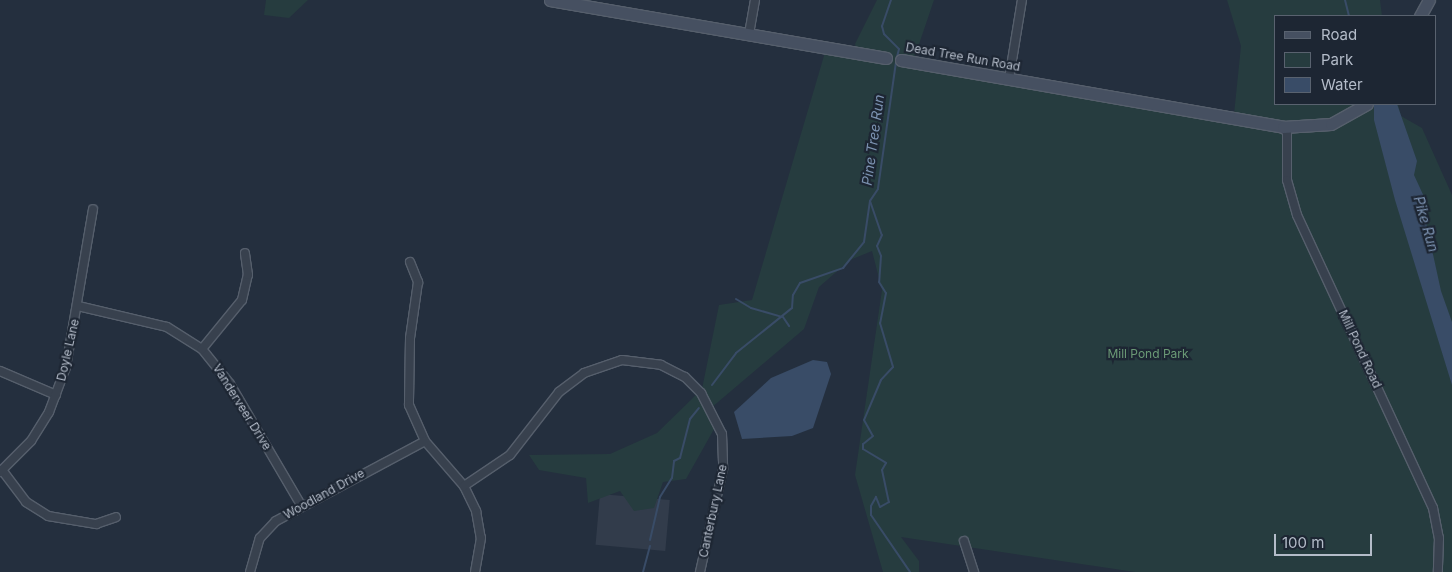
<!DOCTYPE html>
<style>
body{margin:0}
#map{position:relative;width:1452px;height:572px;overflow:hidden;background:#242f3e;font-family:Inter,sans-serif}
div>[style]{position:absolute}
.airport>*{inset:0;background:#323c4b;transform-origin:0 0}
.green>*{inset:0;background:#263c3f}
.water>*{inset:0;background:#394c67}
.stream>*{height:2px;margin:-1px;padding:0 1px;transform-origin:1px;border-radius:1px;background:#394c67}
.roads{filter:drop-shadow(1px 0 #565f6c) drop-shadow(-1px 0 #565f6c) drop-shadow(0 1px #565f6c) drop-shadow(0 -1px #565f6c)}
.street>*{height:8px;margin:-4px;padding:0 4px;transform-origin:4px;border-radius:4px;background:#38414e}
.secondary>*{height:11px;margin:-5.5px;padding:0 5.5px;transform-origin:5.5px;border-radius:5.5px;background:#465061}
span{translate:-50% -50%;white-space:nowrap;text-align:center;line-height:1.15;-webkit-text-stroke:4.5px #1d2633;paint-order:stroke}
.street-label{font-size:12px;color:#b4bcc9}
.park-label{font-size:12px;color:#6b9a76}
.water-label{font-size:14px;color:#7c92b1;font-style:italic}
.legend{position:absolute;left:1274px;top:15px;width:162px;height:90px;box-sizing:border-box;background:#1d2633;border:1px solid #59626f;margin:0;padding:6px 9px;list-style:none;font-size:15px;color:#b4bcc9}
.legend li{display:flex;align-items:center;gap:10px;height:25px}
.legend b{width:25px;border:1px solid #59626f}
.scale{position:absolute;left:1274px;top:534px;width:98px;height:22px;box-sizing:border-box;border:2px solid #b4bcc9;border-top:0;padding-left:6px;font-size:15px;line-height:18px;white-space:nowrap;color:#b4bcc9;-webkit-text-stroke:4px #1d2633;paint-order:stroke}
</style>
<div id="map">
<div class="airport">
<i style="left:600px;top:494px;width:70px;height:51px;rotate:5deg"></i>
</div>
<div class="green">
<i style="clip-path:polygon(266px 0,308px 0,289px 18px,264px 15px)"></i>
<i style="clip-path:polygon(877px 0,934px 0,914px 59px,1233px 124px,1241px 46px,1227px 0,1380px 0,1382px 16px,1276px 16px,1276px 104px,1398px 104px,1401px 116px,1422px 128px,1452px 195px,1452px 572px,1135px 572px,901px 537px,919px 561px,919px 572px,883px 572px,855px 475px,882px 290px,872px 251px,850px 260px,819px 287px,804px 329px,711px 408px,718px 422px,686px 479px,663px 482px,654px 508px,634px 511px,620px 491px,588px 503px,586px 478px,539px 470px,529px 455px,610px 454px,657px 433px,702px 389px,719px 305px,752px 300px,826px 49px,857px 54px,855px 44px)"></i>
</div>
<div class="water">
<i style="clip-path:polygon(1374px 104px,1397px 104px,1417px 161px,1414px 175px,1426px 201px,1424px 213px,1441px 291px,1452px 322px,1452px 385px,1395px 200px,1374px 120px)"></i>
<i style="clip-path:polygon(813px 360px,827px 362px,831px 374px,813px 428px,792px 436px,742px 439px,734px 412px,771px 378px)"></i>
</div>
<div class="stream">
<i style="left:891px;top:0;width:28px;rotate:109deg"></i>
<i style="left:882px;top:26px;width:8px;rotate:76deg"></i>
<i style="left:884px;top:34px;width:21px;rotate:45deg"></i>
<i style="left:899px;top:49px;width:8px;rotate:104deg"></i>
<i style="left:1345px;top:0;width:16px;rotate:76deg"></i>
<i style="left:896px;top:62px;width:128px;rotate:98.1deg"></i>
<i style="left:878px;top:189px;width:14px;rotate:124deg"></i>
<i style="left:870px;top:201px;width:36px;rotate:71deg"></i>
<i style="left:882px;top:235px;width:12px;rotate:114deg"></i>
<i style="left:877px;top:246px;width:11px;rotate:68deg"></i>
<i style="left:881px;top:256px;width:26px;rotate:94deg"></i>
<i style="left:879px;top:282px;width:13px;rotate:58deg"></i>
<i style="left:886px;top:293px;width:31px;rotate:101deg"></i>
<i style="left:880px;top:323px;width:46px;rotate:73.5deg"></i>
<i style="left:893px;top:367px;width:18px;rotate:133deg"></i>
<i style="left:881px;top:380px;width:43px;rotate:113deg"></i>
<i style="left:864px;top:420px;width:18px;rotate:61deg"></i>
<i style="left:873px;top:436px;width:13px;rotate:141deg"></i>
<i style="left:863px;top:444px;width:5px;rotate:90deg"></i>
<i style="left:863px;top:449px;width:27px;rotate:31deg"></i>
<i style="left:886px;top:463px;width:8px;rotate:120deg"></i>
<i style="left:882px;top:470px;width:33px;rotate:78deg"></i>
<i style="left:889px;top:502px;width:10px;rotate:151deg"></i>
<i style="left:880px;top:507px;width:11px;rotate:-112deg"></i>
<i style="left:876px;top:497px;width:10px;rotate:119deg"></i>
<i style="left:871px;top:506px;width:9px;rotate:90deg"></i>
<i style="left:871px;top:515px;width:69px;rotate:55.6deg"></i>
<i style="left:736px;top:299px;width:17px;rotate:31deg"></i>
<i style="left:751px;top:308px;width:33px;rotate:16deg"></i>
<i style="left:783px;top:317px;width:11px;rotate:56deg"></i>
<i style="left:712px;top:385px;width:40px;rotate:-53deg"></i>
<i style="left:736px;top:353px;width:72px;rotate:-38.8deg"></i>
<i style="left:792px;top:308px;width:13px;rotate:-86deg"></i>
<i style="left:793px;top:295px;width:14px;rotate:-60deg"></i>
<i style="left:800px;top:283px;width:46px;rotate:-19.2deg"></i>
<i style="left:843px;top:268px;width:33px;rotate:-51deg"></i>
<i style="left:864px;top:242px;width:41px;rotate:-81.7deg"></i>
<i style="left:650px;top:540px;width:44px;rotate:-76.9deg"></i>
<i style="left:660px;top:497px;width:22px;rotate:-58deg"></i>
<i style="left:672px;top:478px;width:17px;rotate:-83deg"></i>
<i style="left:674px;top:461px;width:7px;rotate:-27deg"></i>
<i style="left:680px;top:458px;width:40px;rotate:-75.6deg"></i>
<i style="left:690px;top:419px;width:14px;rotate:-51deg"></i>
<i style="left:643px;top:572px;width:27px;rotate:-75deg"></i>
</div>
<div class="roads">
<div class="street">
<i style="left:749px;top:34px;width:35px;rotate:-80deg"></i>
<i style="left:1009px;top:79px;width:80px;rotate:-80.7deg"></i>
<i style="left:1283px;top:127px;width:7px;rotate:56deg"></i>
<i style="left:1287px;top:133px;width:47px;rotate:90deg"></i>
<i style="left:1287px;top:180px;width:36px;rotate:74deg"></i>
<i style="left:1297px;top:215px;width:323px;rotate:65.1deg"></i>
<i style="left:1433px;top:508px;width:31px;rotate:79deg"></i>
<i style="left:1439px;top:538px;width:34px;rotate:92deg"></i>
<i style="left:410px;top:262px;width:22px;rotate:68deg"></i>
<i style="left:418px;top:282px;width:57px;rotate:98.1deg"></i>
<i style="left:410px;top:338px;width:67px;rotate:90.9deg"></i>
<i style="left:409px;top:405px;width:39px;rotate:66deg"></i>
<i style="left:425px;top:441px;width:60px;rotate:49.1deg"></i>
<i style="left:464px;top:486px;width:28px;rotate:64deg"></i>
<i style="left:476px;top:511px;width:27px;rotate:80deg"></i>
<i style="left:481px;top:538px;width:35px;rotate:100deg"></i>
<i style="left:78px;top:306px;width:91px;rotate:13.3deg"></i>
<i style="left:167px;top:327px;width:41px;rotate:32.2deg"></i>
<i style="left:202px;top:349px;width:45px;rotate:51.3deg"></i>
<i style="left:230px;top:384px;width:140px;rotate:59.6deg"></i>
<i style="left:202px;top:349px;width:63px;rotate:-50.8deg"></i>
<i style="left:242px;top:300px;width:26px;rotate:-77deg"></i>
<i style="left:248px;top:275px;width:22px;rotate:-98deg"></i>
<i style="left:0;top:371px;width:61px;rotate:23.2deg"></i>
<i style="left:2px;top:470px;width:40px;rotate:53deg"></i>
<i style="left:26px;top:502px;width:26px;rotate:32deg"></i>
<i style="left:48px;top:516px;width:49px;rotate:9.5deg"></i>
<i style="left:96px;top:524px;width:21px;rotate:-19deg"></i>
<i style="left:0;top:472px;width:44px;rotate:-45deg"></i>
<i style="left:31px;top:441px;width:34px;rotate:-58deg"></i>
<i style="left:49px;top:412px;width:48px;rotate:-69.3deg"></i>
<i style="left:66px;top:367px;width:160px;rotate:-80.3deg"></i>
<i style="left:464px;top:486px;width:55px;rotate:-34deg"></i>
<i style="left:510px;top:455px;width:80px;rotate:-52.1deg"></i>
<i style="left:559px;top:392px;width:31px;rotate:-37deg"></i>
<i style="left:584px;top:373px;width:40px;rotate:-18.9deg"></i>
<i style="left:622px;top:360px;width:39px;rotate:7deg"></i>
<i style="left:661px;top:365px;width:27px;rotate:27deg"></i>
<i style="left:685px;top:377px;width:23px;rotate:45deg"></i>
<i style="left:701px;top:393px;width:46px;rotate:62.9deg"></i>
<i style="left:722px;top:434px;width:35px;rotate:88deg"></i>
<i style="left:723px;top:469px;width:106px;rotate:102.6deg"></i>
<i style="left:964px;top:541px;width:33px;rotate:72deg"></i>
<i style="left:250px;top:572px;width:35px;rotate:-74deg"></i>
<i style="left:260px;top:538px;width:23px;rotate:-47deg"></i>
<i style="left:276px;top:521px;width:169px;rotate:-28.2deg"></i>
</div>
<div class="secondary">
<i style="left:550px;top:0;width:341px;rotate:9.8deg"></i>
<i style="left:1420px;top:16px;width:18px;rotate:-61deg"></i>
<i style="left:901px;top:60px;width:388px;rotate:9.9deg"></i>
<i style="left:1283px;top:127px;width:48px;rotate:-3.6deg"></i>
<i style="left:1331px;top:124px;width:41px;rotate:-29.1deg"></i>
</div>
</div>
<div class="street-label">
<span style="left:963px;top:57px;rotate:10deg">Dead Tree Run Road</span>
<span style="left:1360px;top:349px;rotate:65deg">Mill Pond Road</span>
<span style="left:68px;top:350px;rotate:-77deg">Doyle Lane</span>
<span style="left:242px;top:407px;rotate:58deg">Vanderveer Drive</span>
<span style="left:324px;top:494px;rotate:-29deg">Woodland Drive</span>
<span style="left:713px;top:511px;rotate:-78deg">Canterbury Lane</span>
</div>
<div class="park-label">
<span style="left:1148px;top:354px">Mill Pond Park</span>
</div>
<div class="water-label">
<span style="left:873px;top:140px;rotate:-82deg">Pine Tree Run</span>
<span style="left:1426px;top:224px;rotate:74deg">Pike Run</span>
</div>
<ul class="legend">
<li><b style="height:6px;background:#465061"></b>Road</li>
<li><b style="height:14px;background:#263c3f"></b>Park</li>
<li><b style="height:14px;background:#394c67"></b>Water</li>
</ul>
<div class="scale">100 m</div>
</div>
